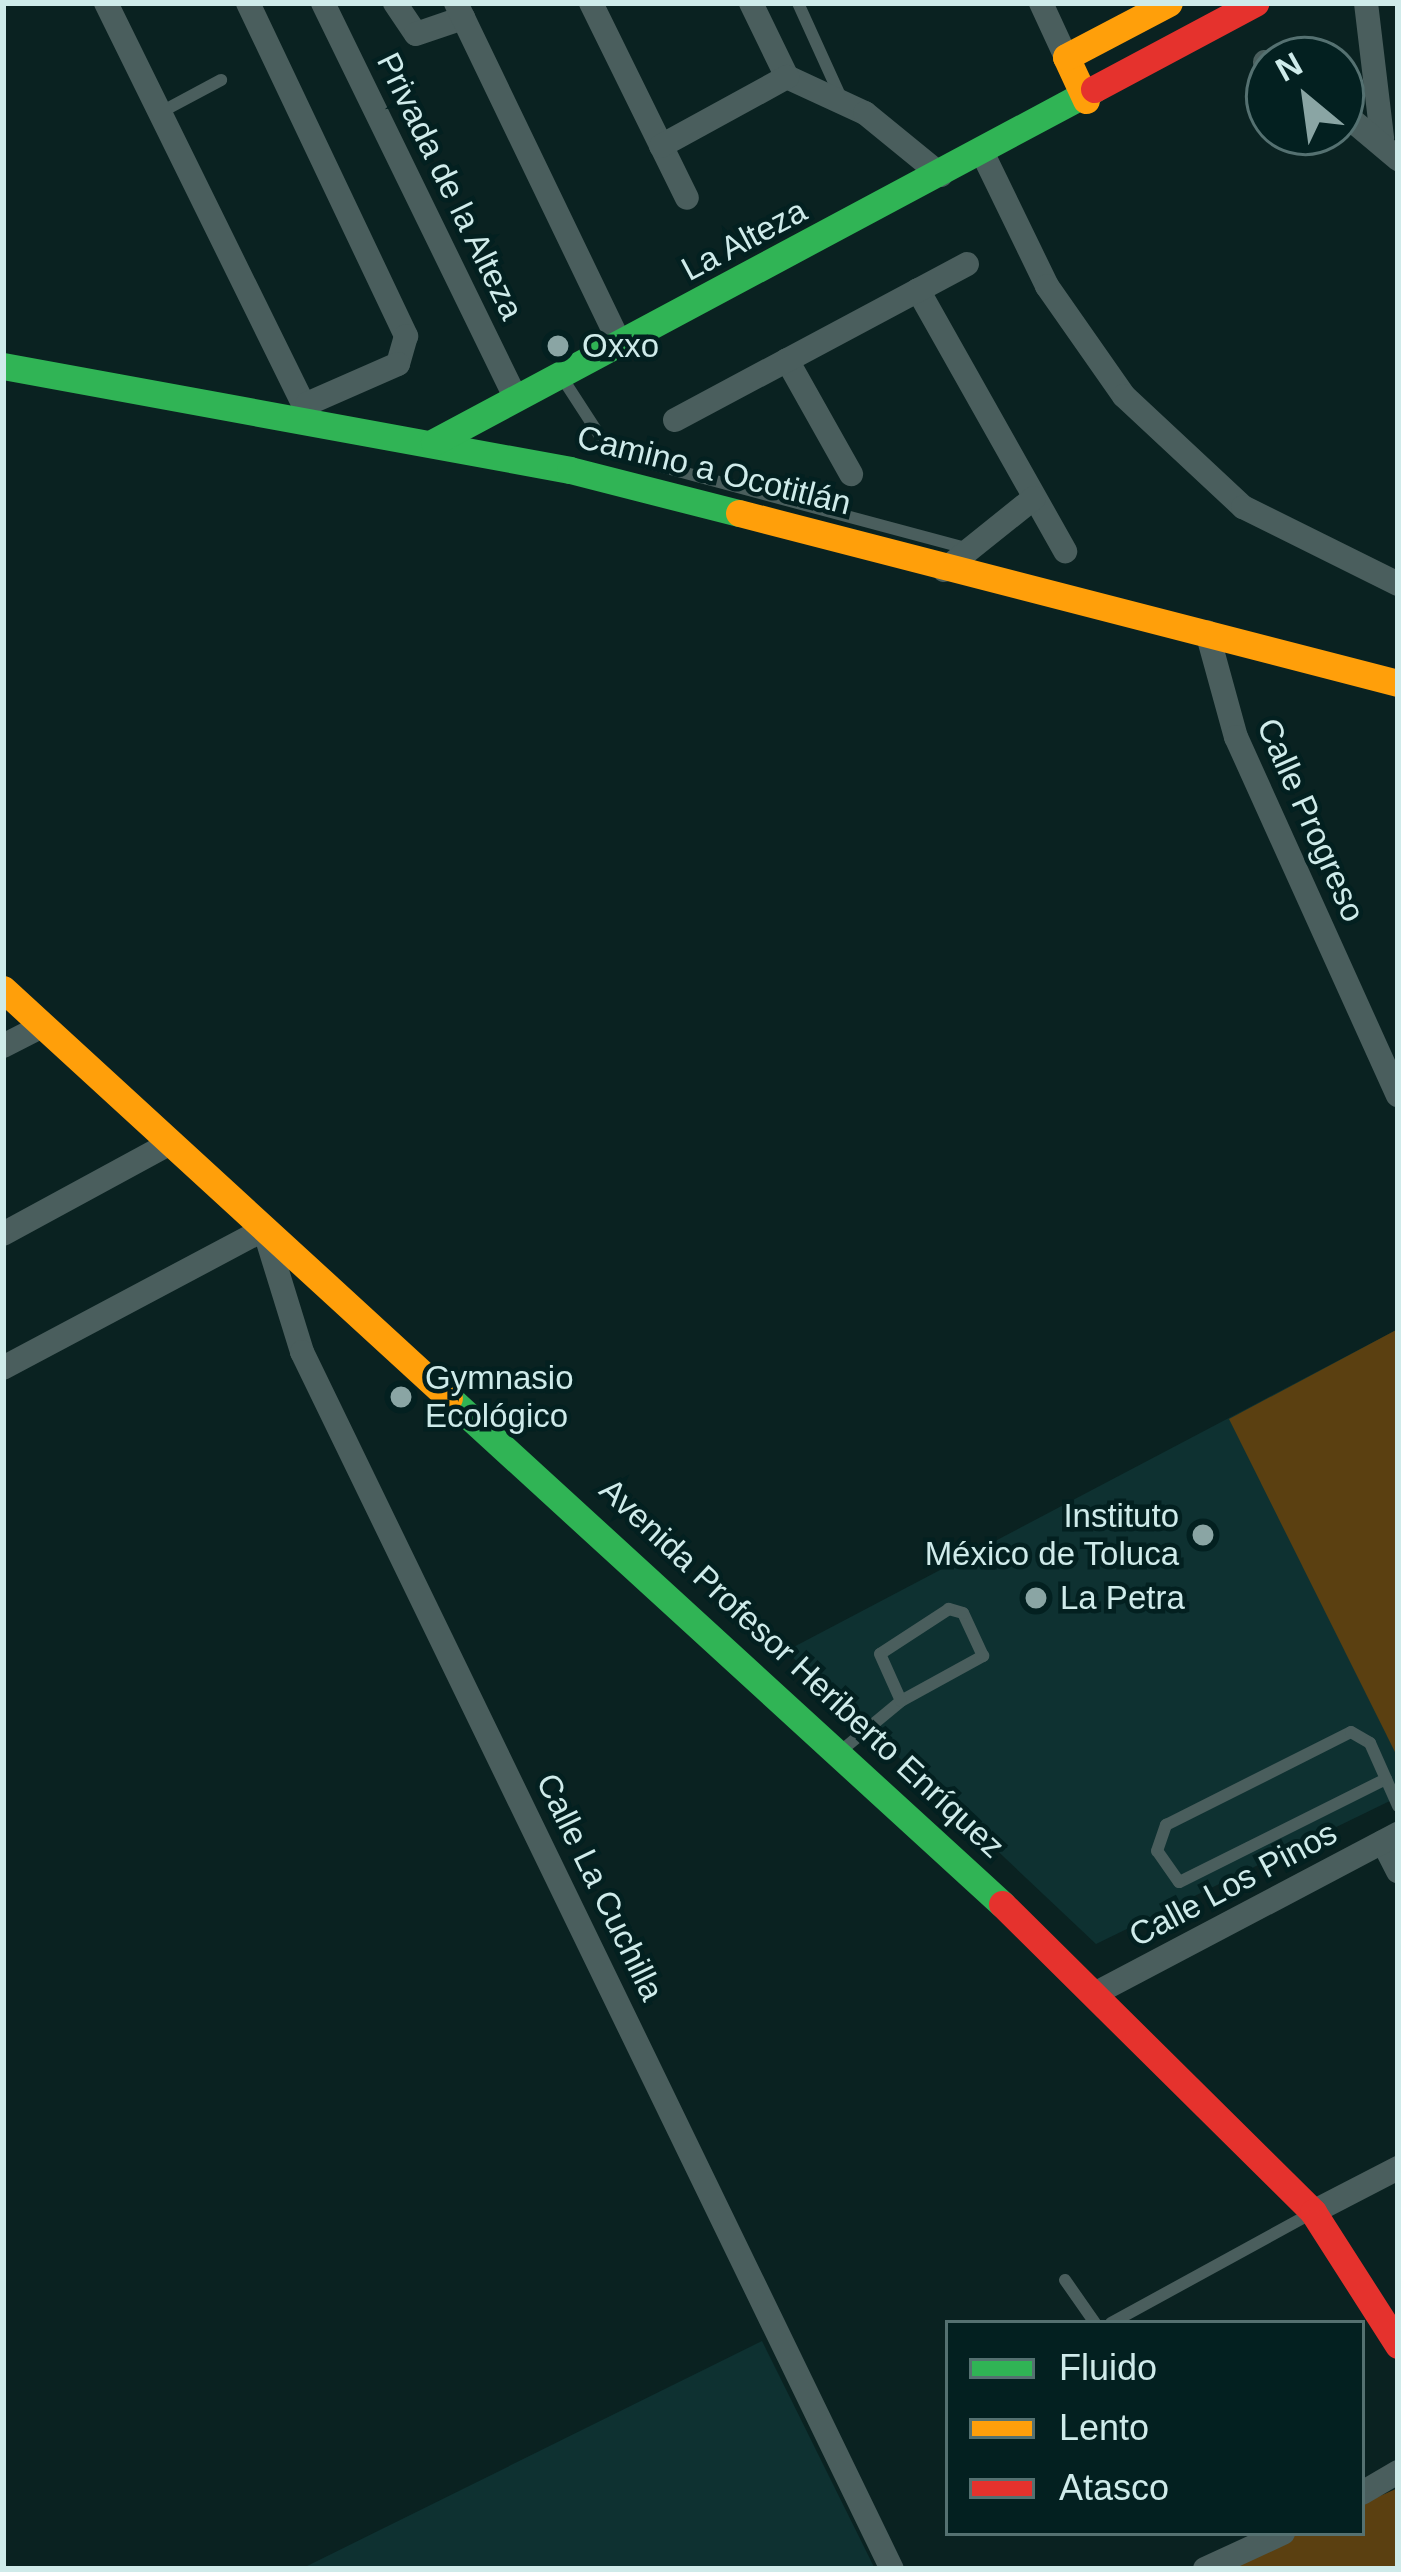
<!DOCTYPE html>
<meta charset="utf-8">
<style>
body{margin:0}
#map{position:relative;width:1401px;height:2572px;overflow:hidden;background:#0a2221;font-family:Arial,sans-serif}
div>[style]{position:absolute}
.built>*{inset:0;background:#0e3131}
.green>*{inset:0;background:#5b4011}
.lane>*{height:12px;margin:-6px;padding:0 6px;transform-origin:6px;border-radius:6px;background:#4a5e5d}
.street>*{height:24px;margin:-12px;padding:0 12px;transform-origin:12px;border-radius:12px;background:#4a5e5d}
.fast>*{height:27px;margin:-13.5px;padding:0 13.5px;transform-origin:13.5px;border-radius:13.5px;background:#30b455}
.slow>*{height:27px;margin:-13.5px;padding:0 13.5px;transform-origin:13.5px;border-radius:13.5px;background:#ff9f0a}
.jam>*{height:27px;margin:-13.5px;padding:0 13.5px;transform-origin:13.5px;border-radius:13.5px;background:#e5322d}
.dots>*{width:33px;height:33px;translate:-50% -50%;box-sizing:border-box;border:6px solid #032020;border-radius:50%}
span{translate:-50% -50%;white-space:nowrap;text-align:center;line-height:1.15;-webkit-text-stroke:9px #032020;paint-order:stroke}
.street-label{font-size:33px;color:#cfebea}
.poi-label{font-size:33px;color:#cfebea}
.left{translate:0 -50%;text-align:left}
.right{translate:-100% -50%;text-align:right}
.frame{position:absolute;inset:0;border:6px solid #cfebea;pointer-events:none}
.legend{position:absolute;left:945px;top:2320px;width:420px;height:216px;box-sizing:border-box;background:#032020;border:3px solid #557171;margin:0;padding:15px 21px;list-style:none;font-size:36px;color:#cfebea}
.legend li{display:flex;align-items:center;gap:24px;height:60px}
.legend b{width:60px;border:3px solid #557171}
.north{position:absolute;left:1245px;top:36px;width:120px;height:120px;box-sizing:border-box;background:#032020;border:3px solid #557171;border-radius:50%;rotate:331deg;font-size:33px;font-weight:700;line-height:48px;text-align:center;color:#cfebea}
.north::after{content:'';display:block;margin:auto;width:42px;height:54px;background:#8aa5a4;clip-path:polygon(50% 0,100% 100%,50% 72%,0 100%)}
</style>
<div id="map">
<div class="built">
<i style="clip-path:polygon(1398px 1329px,1398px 1797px,1096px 1944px,786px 1651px)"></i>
<i style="clip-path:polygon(762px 2341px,875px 2569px,301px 2569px)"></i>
</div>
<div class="green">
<i style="clip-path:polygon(1398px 1329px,1398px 1758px,1229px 1419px)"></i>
<i style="clip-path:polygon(1398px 2488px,1398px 2569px,1221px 2569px,1299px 2533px,1362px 2533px,1362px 2504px)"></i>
</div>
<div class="lane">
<i style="left:798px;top:3px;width:107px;rotate:65.6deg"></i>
<i style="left:163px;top:111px;width:66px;rotate:-28.1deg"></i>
<i style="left:561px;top:376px;width:92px;rotate:57deg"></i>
<i style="left:611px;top:453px;width:371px;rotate:15deg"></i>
<i style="left:842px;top:1750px;width:77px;rotate:-39.7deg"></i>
<i style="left:901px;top:1701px;width:94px;rotate:-28.8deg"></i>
<i style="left:983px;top:1656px;width:47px;rotate:-114.9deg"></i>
<i style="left:963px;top:1613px;width:15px;rotate:-164deg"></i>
<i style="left:949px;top:1609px;width:82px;rotate:146.9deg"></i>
<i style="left:880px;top:1654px;width:51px;rotate:65.9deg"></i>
<i style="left:1386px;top:1779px;width:231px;rotate:153.5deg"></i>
<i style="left:1179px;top:1882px;width:38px;rotate:-125deg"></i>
<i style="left:1157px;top:1851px;width:28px;rotate:-71deg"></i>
<i style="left:1166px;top:1825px;width:207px;rotate:-26.7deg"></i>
<i style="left:1351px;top:1732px;width:22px;rotate:30deg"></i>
<i style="left:1370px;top:1743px;width:69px;rotate:66deg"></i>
<i style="left:1065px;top:2280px;width:52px;rotate:55.1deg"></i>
<i style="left:1111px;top:2323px;width:229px;rotate:-28.7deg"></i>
</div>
<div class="street">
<i style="left:106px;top:3px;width:459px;rotate:63.8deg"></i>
<i style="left:248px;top:3px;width:369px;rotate:64.6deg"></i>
<i style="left:406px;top:336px;width:29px;rotate:106deg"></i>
<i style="left:398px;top:364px;width:99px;rotate:156.3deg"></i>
<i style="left:323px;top:3px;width:441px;rotate:64deg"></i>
<i style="left:395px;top:3px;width:37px;rotate:56deg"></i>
<i style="left:416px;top:34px;width:50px;rotate:-18.8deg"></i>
<i style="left:456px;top:3px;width:381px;rotate:64.3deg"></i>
<i style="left:591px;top:3px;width:217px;rotate:63.8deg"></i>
<i style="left:751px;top:3px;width:82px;rotate:64.1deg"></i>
<i style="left:787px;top:77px;width:86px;rotate:24.8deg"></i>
<i style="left:865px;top:113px;width:98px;rotate:39.2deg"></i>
<i style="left:1041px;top:3px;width:60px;rotate:65.2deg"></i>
<i style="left:1366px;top:3px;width:136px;rotate:83.2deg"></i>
<i style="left:1265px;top:62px;width:5px;rotate:37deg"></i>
<i style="left:1341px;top:111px;width:75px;rotate:40.1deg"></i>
<i style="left:661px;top:146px;width:144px;rotate:-28.7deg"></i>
<i style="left:983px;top:154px;width:147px;rotate:64.1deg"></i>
<i style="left:1047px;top:286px;width:134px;rotate:55deg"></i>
<i style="left:1124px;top:396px;width:163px;rotate:43deg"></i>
<i style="left:1243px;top:507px;width:173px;rotate:26.4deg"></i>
<i style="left:918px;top:290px;width:300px;rotate:60.6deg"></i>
<i style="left:787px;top:360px;width:131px;rotate:60.7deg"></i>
<i style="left:675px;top:420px;width:331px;rotate:-28.1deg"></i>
<i style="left:944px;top:570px;width:115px;rotate:-38.7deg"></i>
<i style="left:1207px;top:632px;width:109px;rotate:74.6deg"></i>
<i style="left:1236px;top:737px;width:393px;rotate:65.7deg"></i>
<i style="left:3px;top:1046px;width:44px;rotate:-27.1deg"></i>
<i style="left:3px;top:1234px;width:189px;rotate:-28.5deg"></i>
<i style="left:3px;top:1368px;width:296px;rotate:-28deg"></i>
<i style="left:264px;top:1229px;width:129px;rotate:72.8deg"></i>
<i style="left:302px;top:1352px;width:1352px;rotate:64.14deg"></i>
<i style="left:1383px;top:1842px;width:33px;rotate:63deg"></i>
<i style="left:1098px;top:1992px;width:339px;rotate:-27.8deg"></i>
<i style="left:1313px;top:2212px;width:96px;rotate:-27.4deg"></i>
<i style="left:1362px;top:2493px;width:42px;rotate:-30.3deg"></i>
<i style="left:1205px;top:2569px;width:86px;rotate:-24.8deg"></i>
</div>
<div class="fast">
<i style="left:3px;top:366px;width:576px;rotate:10.39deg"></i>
<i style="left:570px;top:470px;width:174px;rotate:14.3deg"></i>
<i style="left:434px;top:442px;width:748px;rotate:-28.14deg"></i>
<i style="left:449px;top:1398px;width:750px;rotate:42.46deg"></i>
</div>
<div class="slow">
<i style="left:1086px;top:100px;width:47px;rotate:-114.9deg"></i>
<i style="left:1066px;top:57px;width:116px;rotate:-27.7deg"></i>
<i style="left:739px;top:513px;width:681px;rotate:14.47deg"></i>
<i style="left:3px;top:989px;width:605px;rotate:42.52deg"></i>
</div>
<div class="jam">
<i style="left:1094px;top:89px;width:183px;rotate:-28.1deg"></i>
<i style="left:1002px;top:1904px;width:438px;rotate:44.7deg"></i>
<i style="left:1313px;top:2212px;width:158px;rotate:57.4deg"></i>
</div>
<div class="dots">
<i style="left:558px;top:346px;background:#8aa5a4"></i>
<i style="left:401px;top:1397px;background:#8aa5a4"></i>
<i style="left:1203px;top:1535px;background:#8aa5a4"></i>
<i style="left:1036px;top:1598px;background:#8aa5a4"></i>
</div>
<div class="street-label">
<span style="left:450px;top:186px;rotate:64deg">Privada de la Alteza</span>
<span style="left:744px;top:240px;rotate:-28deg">La Alteza</span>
<span style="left:714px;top:470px;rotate:14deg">Camino a Ocotitlán</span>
<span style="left:1311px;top:820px;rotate:66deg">Calle Progreso</span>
<span style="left:802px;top:1668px;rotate:43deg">Avenida Profesor Heriberto Enríquez</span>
<span style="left:1233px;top:1884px;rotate:-28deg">Calle Los Pinos</span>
<span style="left:600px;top:1887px;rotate:64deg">Calle La Cuchilla</span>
</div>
<div class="poi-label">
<span class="left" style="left:582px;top:346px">Oxxo</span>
<span class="left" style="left:425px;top:1397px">Gymnasio<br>Ecológico</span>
<span class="right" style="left:1179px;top:1535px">Instituto<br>México de Toluca</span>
<span class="left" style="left:1060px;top:1598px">La Petra</span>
</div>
<div class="frame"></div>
<ul class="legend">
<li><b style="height:15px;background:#30b455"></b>Fluido</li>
<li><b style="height:15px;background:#ff9f0a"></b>Lento</li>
<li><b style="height:15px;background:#e5322d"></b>Atasco</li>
</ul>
<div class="north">N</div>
</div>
